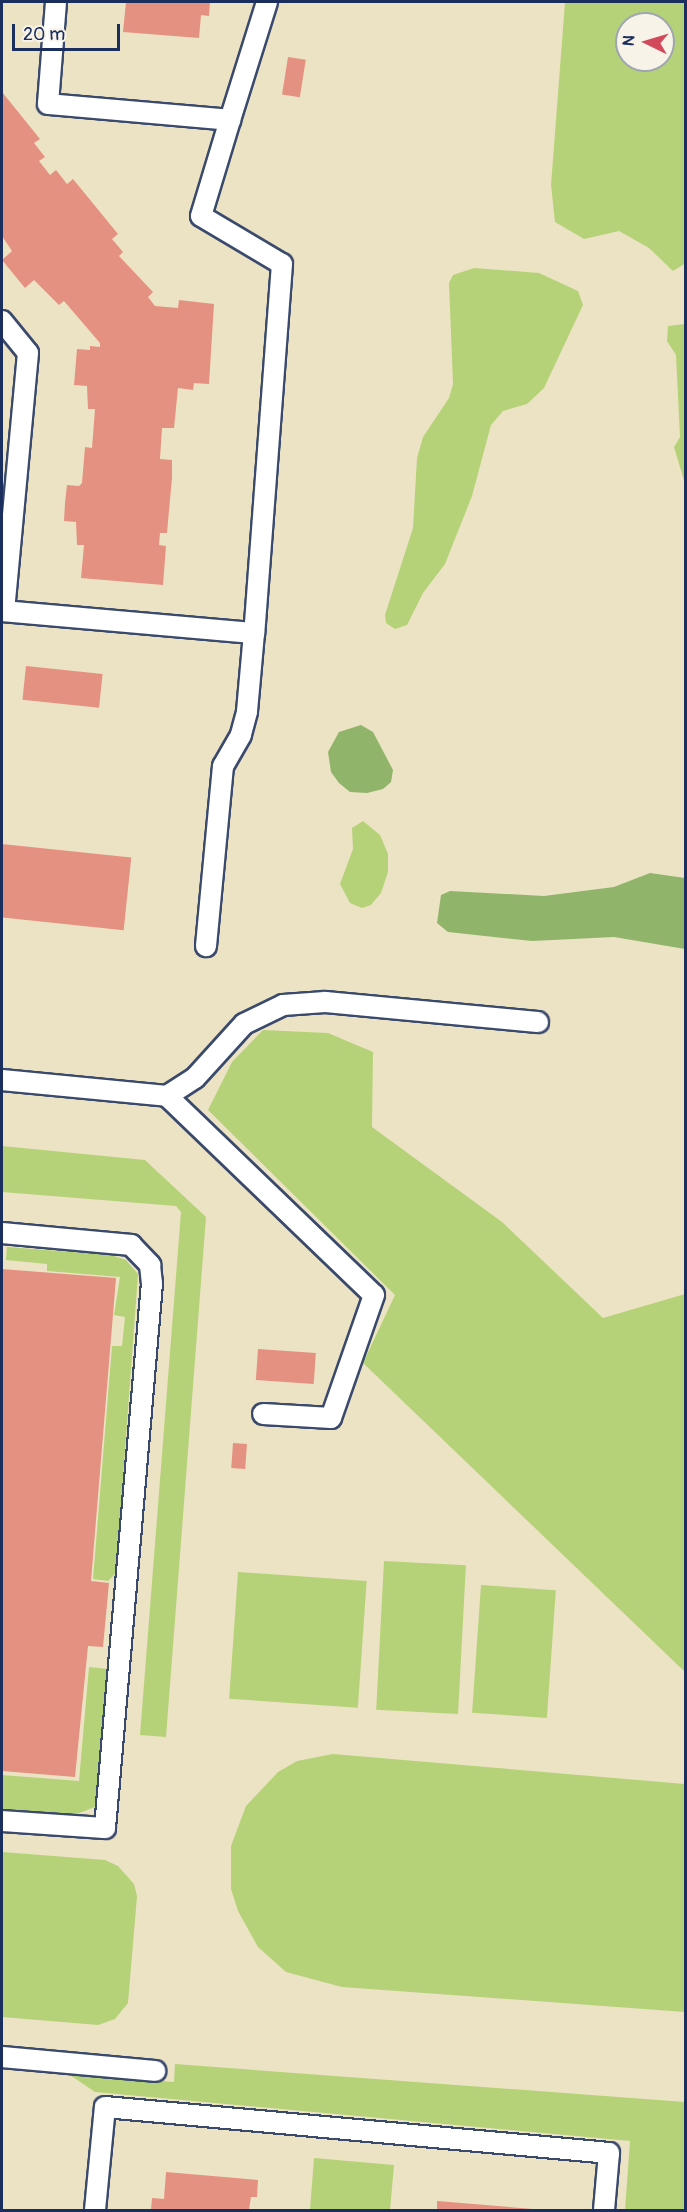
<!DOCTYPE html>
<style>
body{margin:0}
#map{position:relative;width:687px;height:2212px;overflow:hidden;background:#ece3c4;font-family:Pangolin,sans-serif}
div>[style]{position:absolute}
.green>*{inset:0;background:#b5d279;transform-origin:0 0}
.forest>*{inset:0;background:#90b469}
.building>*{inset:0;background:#e59182;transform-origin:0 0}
.roads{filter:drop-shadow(2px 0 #3a4a6d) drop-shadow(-2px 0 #3a4a6d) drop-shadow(0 2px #3a4a6d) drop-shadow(0 -2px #3a4a6d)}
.service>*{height:20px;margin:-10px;padding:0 10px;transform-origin:10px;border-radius:10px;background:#fff}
span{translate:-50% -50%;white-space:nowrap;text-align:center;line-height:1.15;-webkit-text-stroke:6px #f7f3e8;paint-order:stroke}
.frame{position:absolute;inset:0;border:3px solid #1b2f5e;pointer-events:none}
.north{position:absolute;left:615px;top:12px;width:60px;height:60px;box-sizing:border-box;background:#f7f3e8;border:2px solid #9fa5b1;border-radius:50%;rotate:275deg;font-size:16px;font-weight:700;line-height:24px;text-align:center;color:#1b2f5e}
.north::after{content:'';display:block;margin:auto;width:21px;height:27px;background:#d1495b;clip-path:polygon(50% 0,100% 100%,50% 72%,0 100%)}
.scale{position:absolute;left:12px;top:24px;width:108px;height:27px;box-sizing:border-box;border:3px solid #1b2f5e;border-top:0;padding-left:8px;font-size:18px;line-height:21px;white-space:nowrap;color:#1b2f5e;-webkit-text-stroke:4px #f7f3e8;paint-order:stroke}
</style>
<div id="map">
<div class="green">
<i style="clip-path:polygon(evenodd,565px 2px,685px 2px,686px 263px,673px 271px,649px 248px,619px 231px,584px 239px,555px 222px,551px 185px,565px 2px,627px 24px,663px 24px,663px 60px,627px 60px,627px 24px)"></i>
<i style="clip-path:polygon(474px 268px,539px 273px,578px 291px,583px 305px,544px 388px,527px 404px,503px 411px,491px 425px,472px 496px,445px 564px,423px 593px,407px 625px,395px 629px,386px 623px,385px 615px,413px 528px,417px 458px,423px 437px,449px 398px,453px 384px,449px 283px,453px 275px)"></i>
<i style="clip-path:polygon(685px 324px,686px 324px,685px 484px,674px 447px,680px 437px,676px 355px,667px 341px,668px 326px)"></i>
<i style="clip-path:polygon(363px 821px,380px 835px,388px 854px,388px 872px,381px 893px,371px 905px,362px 908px,350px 903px,340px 884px,353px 849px,352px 828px)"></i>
<i style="clip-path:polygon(263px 1030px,328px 1033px,373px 1052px,372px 1127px,502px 1222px,603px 1318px,685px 1294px,685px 1672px,363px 1363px,395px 1295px,208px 1110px,232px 1062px)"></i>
<i style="clip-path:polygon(2px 1146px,145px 1160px,206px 1217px,166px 1737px,140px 1735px,181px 1212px,176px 1206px,2px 1192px)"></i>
<i style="clip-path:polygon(7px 1247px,111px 1255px,126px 1260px,138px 1274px,116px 1573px,108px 1581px,93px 1579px,112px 1346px,122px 1346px,125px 1317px,114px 1315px,120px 1277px,47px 1271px,47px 1264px,6px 1260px)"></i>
<i style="left:384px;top:1561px;width:82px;height:149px;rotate:3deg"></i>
<i style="left:238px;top:1572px;width:129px;height:127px;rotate:4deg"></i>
<i style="left:481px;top:1585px;width:75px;height:128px;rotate:4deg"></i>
<i style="clip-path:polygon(89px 1667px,108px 1669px,95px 1807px,74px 1815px,2px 1810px,2px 1775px,79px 1781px)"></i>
<i style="clip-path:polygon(333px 1754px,685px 1784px,685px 2012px,342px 1987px,286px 1972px,258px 1947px,238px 1911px,231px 1889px,231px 1846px,246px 1806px,278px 1772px,297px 1761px)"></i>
<i style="clip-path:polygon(2px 1852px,105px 1860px,118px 1866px,134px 1884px,137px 1896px,128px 2003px,115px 2019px,98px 2025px,2px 2017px)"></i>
<i style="clip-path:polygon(175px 2064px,685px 2102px,685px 2210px,625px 2210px,630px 2141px,95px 2092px,70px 2075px,174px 2082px)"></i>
<i style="clip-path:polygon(314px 2158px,394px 2165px,390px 2210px,310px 2210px)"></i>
</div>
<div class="forest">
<i style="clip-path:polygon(361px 725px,373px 732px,393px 770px,391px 782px,383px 789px,367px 793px,350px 792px,339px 783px,331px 772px,328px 752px,339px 732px)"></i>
<i style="clip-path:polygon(650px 873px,685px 878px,685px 949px,614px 937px,532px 941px,448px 932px,437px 923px,441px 895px,450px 891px,544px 896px,614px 887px)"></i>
</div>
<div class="building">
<i style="clip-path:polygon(126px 2px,210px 2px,209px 16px,201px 15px,199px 38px,123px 32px)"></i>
<i style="left:288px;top:57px;width:18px;height:38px;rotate:9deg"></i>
<i style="clip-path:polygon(2px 92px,40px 139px,34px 143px,45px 157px,39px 161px,50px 175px,56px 170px,67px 184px,73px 179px,118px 234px,112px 239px,123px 252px,119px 256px,153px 292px,148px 297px,155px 306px,178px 308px,179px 300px,214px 304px,209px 384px,194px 383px,193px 390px,178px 388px,174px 428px,162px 428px,160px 459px,172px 460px,172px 478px,167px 533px,160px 533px,159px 545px,166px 546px,163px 585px,81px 578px,84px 545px,77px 545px,76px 522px,64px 521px,65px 503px,67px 485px,79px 486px,82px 483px,85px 447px,92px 448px,95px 409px,88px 409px,87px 386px,74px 385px,77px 349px,90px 350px,90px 346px,100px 347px,100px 343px,64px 301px,59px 305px,34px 280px,25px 288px,2px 260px,12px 251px,2px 236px)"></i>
<i style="left:26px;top:666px;width:77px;height:34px;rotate:6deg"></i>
<i style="left:2px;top:844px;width:130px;height:73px;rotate:6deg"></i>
<i style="clip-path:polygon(2px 1269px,116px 1278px,91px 1581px,109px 1583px,103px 1647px,88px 1646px,75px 1777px,2px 1771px)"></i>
<i style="left:258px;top:1349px;width:58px;height:31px;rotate:4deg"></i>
<i style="left:233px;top:1443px;width:14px;height:25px;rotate:4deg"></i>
<i style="clip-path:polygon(166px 2172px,258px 2180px,257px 2197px,251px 2197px,249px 2210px,151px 2210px,152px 2198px,164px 2199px)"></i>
<i style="clip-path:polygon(437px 2201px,533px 2209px,533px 2210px,437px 2210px)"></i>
</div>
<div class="roads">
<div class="service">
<i style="left:56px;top:2px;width:102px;rotate:94.5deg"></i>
<i style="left:48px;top:104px;width:183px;rotate:5deg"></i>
<i style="left:230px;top:120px;width:124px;rotate:-72.6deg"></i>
<i style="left:230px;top:120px;width:100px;rotate:106.8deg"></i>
<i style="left:201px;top:216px;width:94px;rotate:30.7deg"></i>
<i style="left:282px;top:264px;width:370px;rotate:94.3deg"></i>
<i style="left:2px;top:321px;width:41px;rotate:50.9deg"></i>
<i style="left:28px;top:353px;width:259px;rotate:95.3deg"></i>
<i style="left:2px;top:611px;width:253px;rotate:5deg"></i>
<i style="left:254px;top:633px;width:79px;rotate:95.1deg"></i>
<i style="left:247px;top:712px;width:24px;rotate:105deg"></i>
<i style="left:241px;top:735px;width:36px;rotate:120deg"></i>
<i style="left:223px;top:766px;width:181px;rotate:95.4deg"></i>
<i style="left:2px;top:1080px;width:166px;rotate:5.5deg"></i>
<i style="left:167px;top:1096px;width:287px;rotate:43.9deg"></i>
<i style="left:374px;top:1295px;width:130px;rotate:109.3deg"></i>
<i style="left:331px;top:1418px;width:68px;rotate:-176.6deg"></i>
<i style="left:167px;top:1096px;width:33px;rotate:-33deg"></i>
<i style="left:195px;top:1078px;width:73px;rotate:-47.8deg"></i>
<i style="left:244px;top:1024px;width:43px;rotate:-26deg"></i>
<i style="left:283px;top:1005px;width:42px;rotate:-4.1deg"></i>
<i style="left:325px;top:1002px;width:214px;rotate:5.4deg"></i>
<i style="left:2px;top:1233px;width:130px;rotate:5.3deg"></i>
<i style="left:131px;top:1245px;width:28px;rotate:46deg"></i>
<i style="left:150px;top:1265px;width:18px;rotate:84deg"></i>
<i style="left:152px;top:1283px;width:547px;rotate:94.93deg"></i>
<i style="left:105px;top:1828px;width:103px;rotate:-176.1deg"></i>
<i style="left:2px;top:2057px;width:154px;rotate:5.2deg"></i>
<i style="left:95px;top:2210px;width:103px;rotate:-84.5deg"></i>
<i style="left:105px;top:2107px;width:506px;rotate:5.21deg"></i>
<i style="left:609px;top:2153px;width:57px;rotate:95deg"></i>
</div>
</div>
<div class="frame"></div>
<div class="north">N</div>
<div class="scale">20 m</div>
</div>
